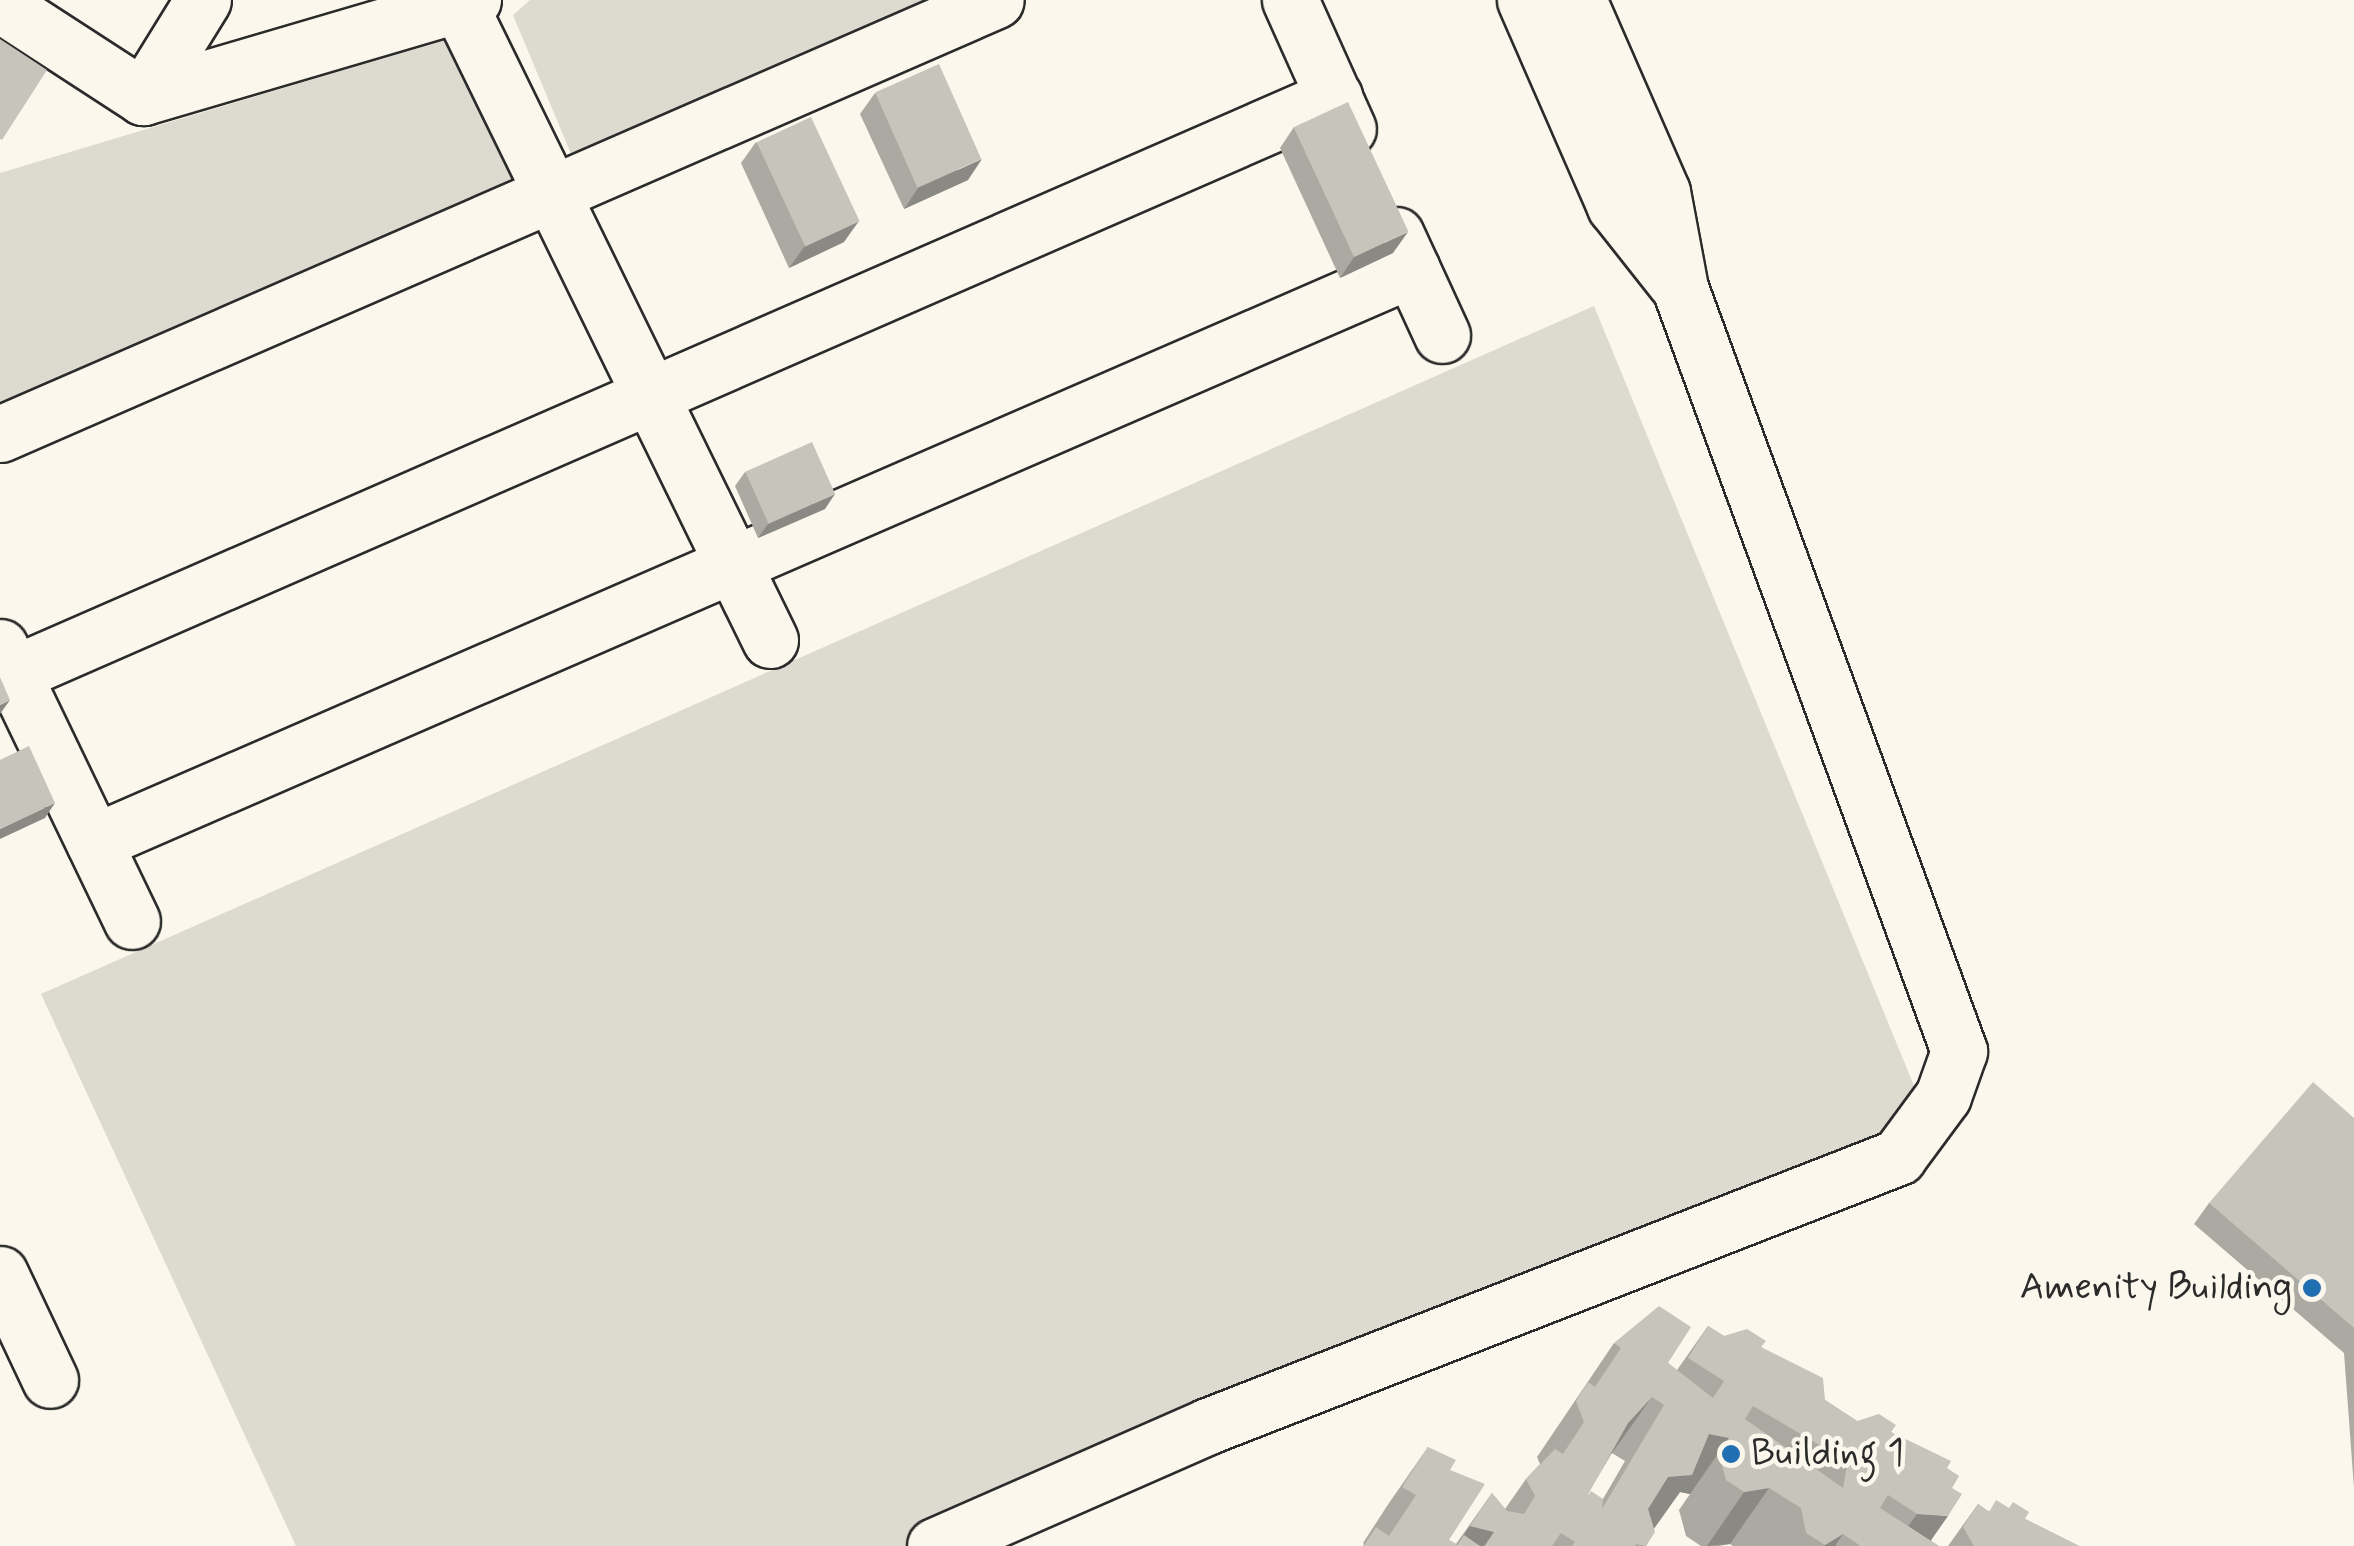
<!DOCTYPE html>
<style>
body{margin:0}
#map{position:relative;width:2354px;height:1546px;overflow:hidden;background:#fbf7ec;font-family:Mynerve,sans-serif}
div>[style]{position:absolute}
.green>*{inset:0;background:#dddad0}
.roads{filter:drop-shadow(2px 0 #2b2b2b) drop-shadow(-2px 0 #2b2b2b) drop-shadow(0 2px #2b2b2b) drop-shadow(0 -2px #2b2b2b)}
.minor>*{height:55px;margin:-27.5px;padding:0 27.5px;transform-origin:27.5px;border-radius:27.5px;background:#fbf7ec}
.wall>*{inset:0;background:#aba9a2}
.shaded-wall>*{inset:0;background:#8b8984}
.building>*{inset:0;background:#c7c4bc;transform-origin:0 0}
.dots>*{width:28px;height:28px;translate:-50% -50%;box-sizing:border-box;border:5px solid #fbf7ec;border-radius:50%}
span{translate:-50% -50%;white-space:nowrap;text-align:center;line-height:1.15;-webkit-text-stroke:9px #fbf7ec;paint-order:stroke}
.poi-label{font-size:38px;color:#2b2b2b}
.right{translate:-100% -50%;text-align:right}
.left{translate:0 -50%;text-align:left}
</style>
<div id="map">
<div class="green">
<i style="clip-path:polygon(530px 0,935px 0,574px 161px,513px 15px)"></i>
<i style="clip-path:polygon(457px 36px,522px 184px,0 417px,0 173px)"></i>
<i style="clip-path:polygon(1594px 306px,1926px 1115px,910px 1546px,296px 1546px,41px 994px)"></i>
</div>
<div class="roads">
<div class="minor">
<i style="left:1290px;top:0;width:141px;rotate:65.8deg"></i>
<i style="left:1525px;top:0;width:225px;rotate:66.4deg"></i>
<i style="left:1615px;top:206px;width:97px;rotate:51.7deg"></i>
<i style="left:0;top:4px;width:171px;rotate:33deg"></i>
<i style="left:143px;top:97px;width:344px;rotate:-16.4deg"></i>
<i style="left:459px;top:4px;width:708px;rotate:63.94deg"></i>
<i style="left:143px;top:97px;width:114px;rotate:-58.3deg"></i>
<i style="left:1396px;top:235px;width:110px;rotate:65.3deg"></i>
<i style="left:0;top:434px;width:1086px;rotate:-23.54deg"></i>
<i style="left:0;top:647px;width:304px;rotate:64.3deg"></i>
<i style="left:13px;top:674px;width:1442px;rotate:-23.6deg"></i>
<i style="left:94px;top:842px;width:1437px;rotate:-23.5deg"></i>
<i style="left:0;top:1274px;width:117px;rotate:64.7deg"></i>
<i style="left:935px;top:1546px;width:298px;rotate:-23.7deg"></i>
<i style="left:1208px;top:1426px;width:741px;rotate:-21.3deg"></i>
<i style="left:1898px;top:1157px;width:76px;rotate:-53.6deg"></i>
<i style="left:1943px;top:1096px;width:48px;rotate:-70.4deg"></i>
<i style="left:1959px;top:1051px;width:812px;rotate:-110.09deg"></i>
<i style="left:1680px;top:288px;width:98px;rotate:-100.6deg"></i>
<i style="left:1662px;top:192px;width:210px;rotate:-113.6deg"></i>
</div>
</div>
<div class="wall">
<i style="clip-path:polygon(875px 93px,968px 180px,904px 209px,860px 114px)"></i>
<i style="clip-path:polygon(1294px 127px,1393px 253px,1340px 278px,1280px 148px)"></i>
<i style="clip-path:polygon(756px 142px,844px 242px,789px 268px,741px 163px)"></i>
<i style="clip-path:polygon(745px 472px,825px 509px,758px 538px,735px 486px)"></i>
<i style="clip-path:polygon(2354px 1118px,2354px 1488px,2344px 1353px,2194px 1224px,2209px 1203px)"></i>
<i style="clip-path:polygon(evenodd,1708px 1326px,1724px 1336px,1761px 1347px,1825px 1400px,1857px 1421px,1891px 1432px,1947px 1468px,1952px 1488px,1931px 1541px,1939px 1546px,1733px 1546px,1730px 1544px,1719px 1546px,1701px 1546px,1686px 1536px,1679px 1510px,1690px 1494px,1680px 1492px,1654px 1529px,1646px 1546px,1363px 1546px,1364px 1544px,1363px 1543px,1389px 1503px,1428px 1447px,1450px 1470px,1449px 1540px,1456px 1544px,1492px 1493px,1505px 1509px,1526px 1479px,1540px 1464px,1537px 1457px,1614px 1343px,1668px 1363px,1677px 1370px,1708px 1326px,1612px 1453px,1625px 1461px,1603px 1499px,1587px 1495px,1612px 1453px)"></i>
<i style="clip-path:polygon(1978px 1504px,1988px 1511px,2025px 1519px,2079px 1546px,1948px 1546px)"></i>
</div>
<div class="shaded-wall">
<i style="clip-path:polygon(982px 159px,968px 180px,904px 209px,918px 188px)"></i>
<i style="clip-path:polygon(859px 221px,844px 242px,789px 268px,804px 247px)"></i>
<i style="clip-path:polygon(1408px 232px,1393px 253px,1340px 278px,1354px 257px)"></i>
<i style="clip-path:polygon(835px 494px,825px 509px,758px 538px,768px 524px)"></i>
<i style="clip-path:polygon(10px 700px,0 714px,0 705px)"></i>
<i style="clip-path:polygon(55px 803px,45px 818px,0 839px,0 829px)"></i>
<i style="clip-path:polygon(1652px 1397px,1612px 1453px,1588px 1479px,1628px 1423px)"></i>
<i style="clip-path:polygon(1709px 1434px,1729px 1438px,1690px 1494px,1680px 1492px,1652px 1531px,1629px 1533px,1668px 1477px)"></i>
<i style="clip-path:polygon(1769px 1488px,1730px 1544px,1707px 1546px,1744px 1492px)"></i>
<i style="clip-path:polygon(1917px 1514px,1948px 1516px,1927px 1546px,1894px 1546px)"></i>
<i style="clip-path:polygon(1470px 1526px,1494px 1532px,1484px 1546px,1456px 1546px)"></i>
<i style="clip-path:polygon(1843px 1534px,1835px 1546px,1824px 1546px,1825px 1545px)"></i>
</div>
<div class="building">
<i style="clip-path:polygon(0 39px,47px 70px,2px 140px,0 139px)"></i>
<i style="left:939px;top:64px;width:104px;height:70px;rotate:66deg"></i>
<i style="left:1348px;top:102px;width:143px;height:60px;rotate:65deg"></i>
<i style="left:811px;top:117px;width:115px;height:60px;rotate:65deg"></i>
<i style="left:812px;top:442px;width:57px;height:73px;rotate:66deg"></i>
<i style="clip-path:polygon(0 677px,10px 700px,0 705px)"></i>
<i style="clip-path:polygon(29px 746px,55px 803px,0 829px,0 760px)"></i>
<i style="clip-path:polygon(2313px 1082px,2354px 1118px,2354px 1328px,2209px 1203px)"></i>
<i style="clip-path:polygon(evenodd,1659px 1306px,1691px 1327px,1668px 1363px,1713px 1398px,1724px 1381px,1688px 1358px,1708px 1326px,1724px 1336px,1747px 1329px,1766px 1341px,1761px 1347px,1823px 1378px,1825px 1400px,1857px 1421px,1879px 1414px,1896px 1425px,1891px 1432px,1951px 1461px,1947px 1468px,1959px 1476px,1952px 1488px,1962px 1494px,1948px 1516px,1917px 1514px,1888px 1495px,1880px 1508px,1939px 1546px,1859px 1546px,1859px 1545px,1843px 1534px,1825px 1545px,1806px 1533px,1801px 1508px,1769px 1488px,1744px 1492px,1726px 1480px,1719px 1454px,1729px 1438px,1709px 1434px,1692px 1475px,1668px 1477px,1648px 1509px,1655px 1532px,1646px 1546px,1636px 1544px,1635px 1546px,1572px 1546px,1575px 1542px,1561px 1533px,1552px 1546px,1485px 1546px,1494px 1532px,1470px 1526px,1492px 1493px,1507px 1511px,1524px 1514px,1535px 1496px,1526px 1479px,1555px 1449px,1563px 1454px,1584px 1422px,1576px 1401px,1588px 1382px,1595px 1387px,1621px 1348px,1614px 1343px,1659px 1306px,1652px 1397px,1664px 1405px,1602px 1509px,1603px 1499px,1591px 1491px,1586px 1498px,1628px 1423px,1652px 1397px,1659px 1306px,1753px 1406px,1857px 1467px,1847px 1466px,1843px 1488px,1745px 1419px,1753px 1406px)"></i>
<i style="clip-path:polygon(1428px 1447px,1456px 1460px,1450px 1470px,1485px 1484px,1449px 1540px,1457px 1545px,1464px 1535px,1480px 1546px,1364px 1546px,1376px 1527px,1389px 1536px,1416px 1495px,1402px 1487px)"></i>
<i style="clip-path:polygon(1996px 1500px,2009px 1508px,2013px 1502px,2029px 1512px,2025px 1519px,2079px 1546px,1974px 1546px,1963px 1527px,1978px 1504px,1989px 1512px)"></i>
</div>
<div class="dots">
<i style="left:2312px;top:1288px;background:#1f6fb2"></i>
<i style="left:1731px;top:1454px;background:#1f6fb2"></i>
</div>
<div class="poi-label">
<span class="right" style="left:2292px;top:1288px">Amenity Building</span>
<span class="left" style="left:1751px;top:1454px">Building 1</span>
</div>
</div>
